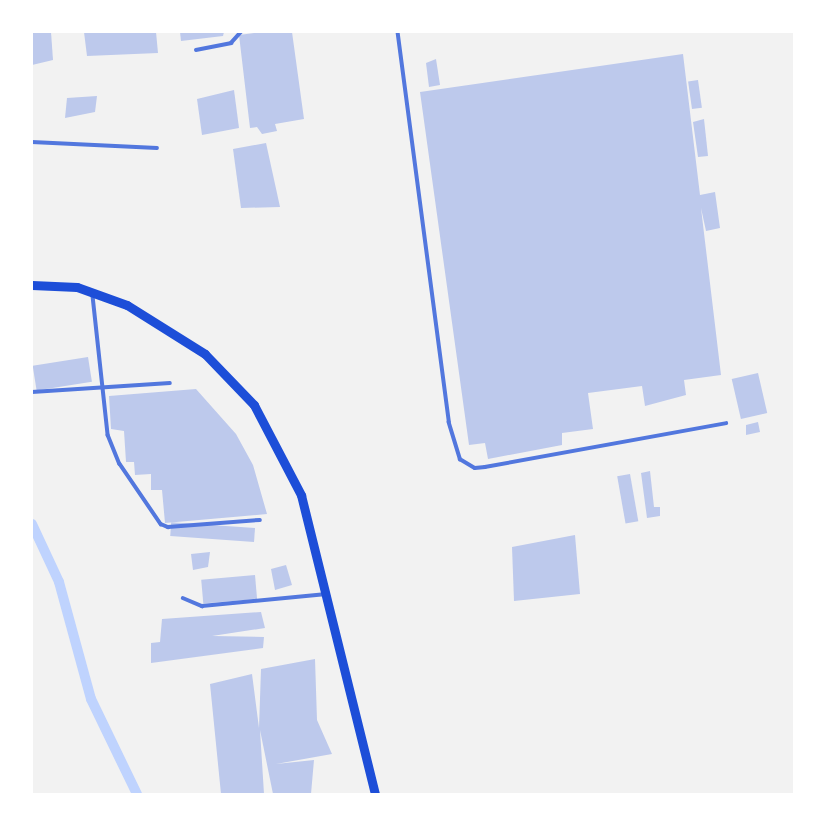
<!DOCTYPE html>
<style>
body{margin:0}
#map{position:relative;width:826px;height:826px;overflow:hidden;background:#f2f2f2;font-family:"Alegreya Sans",sans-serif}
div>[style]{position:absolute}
.canal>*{height:10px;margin:-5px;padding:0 5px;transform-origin:5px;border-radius:5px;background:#bfd3fe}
.building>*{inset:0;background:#bdc9ec;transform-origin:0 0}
.service>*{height:3.5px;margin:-1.75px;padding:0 1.75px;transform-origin:1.75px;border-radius:1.75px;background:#5277de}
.secondary>*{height:9px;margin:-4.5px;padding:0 4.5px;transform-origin:4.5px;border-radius:4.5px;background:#1d4ed8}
span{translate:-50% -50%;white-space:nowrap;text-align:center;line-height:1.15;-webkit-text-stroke:5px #fff;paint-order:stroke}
.frame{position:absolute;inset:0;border:33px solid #fff;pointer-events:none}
</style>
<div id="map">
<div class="canal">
<i style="left:32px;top:524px;width:64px;rotate:65deg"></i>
<i style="left:59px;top:582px;width:121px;rotate:74.7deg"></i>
<i style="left:91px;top:699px;width:106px;rotate:64.2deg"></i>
</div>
<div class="building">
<i style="clip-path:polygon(32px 32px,51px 32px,53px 60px,32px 65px)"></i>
<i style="clip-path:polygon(84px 32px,156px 32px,158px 53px,87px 56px)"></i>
<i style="clip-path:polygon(180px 32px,224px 32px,223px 36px,181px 41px)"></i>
<i style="clip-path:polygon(261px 32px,292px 32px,304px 119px,275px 124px,277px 131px,262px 134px,257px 127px,250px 128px,239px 35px)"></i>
<i style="clip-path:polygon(683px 54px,700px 195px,715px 192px,720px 228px,706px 231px,701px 208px,721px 375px,684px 380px,686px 395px,645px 406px,642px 386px,588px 393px,593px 429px,562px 433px,562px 445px,488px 459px,485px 443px,469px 445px,420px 92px)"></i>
<i style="clip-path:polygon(436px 59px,440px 85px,429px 87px,426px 63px)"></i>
<i style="left:698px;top:80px;width:28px;height:10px;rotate:82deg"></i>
<i style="clip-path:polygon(234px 90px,239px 128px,202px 135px,197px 99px)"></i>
<i style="clip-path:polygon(97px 96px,95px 112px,65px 118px,67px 98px)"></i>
<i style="clip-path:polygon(704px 119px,708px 156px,698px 157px,693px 122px)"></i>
<i style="clip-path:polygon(266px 143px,280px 207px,241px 208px,233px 149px)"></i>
<i style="left:88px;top:357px;width:25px;height:56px;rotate:81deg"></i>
<i style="left:758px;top:373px;width:41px;height:27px;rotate:77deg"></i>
<i style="clip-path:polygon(196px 389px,236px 434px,253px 465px,267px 514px,165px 523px,162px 490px,151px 490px,151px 474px,135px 475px,134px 462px,126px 462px,124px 431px,111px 429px,109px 396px)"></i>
<i style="clip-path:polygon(758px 422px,760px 432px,746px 435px,746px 425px)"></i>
<i style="clip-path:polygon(650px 471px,654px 507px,660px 507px,660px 516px,647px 518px,641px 473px)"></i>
<i style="left:630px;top:474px;width:48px;height:13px;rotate:80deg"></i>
<i style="left:255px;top:528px;width:14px;height:84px;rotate:94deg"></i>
<i style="clip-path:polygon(575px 535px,580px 594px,514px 601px,512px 547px)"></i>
<i style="clip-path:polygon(210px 552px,208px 567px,193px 570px,191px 554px)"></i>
<i style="clip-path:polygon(286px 565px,292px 585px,275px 590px,271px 569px)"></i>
<i style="left:255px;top:575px;width:24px;height:54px;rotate:85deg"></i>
<i style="clip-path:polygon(261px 612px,265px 628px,212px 636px,264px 637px,263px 648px,151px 663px,151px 643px,160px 642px,162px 619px)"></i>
<i style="clip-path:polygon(315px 659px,317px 720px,332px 754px,276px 764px,314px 760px,311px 794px,273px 794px,260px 730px,264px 794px,221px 794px,210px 684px,252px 674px,259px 728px,261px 669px)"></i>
</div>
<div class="service">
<i style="left:398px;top:32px;width:393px;rotate:82.5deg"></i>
<i style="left:449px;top:422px;width:39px;rotate:73deg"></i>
<i style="left:460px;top:459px;width:17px;rotate:31deg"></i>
<i style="left:475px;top:468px;width:10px;rotate:-6deg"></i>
<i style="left:485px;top:467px;width:245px;rotate:-10.3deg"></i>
<i style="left:196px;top:50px;width:36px;rotate:-11deg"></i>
<i style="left:231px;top:43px;width:15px;rotate:-48deg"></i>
<i style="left:32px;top:142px;width:125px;rotate:2.7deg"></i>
<i style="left:93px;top:296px;width:140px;rotate:83.8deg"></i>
<i style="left:108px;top:435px;width:31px;rotate:68deg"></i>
<i style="left:120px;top:464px;width:73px;rotate:55.7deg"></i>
<i style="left:161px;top:524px;width:8px;rotate:23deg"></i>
<i style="left:168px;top:527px;width:92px;rotate:-4.4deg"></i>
<i style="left:32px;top:392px;width:138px;rotate:-3.7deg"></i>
<i style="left:183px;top:598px;width:21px;rotate:23deg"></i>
<i style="left:202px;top:606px;width:125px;rotate:-5.5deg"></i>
</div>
<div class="secondary">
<i style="left:32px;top:285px;width:45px;rotate:2.5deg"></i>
<i style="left:77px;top:287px;width:53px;rotate:19.8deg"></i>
<i style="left:127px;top:305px;width:92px;rotate:32.1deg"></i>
<i style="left:205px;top:354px;width:71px;rotate:46.1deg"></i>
<i style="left:254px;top:405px;width:102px;rotate:62.4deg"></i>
<i style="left:301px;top:495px;width:308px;rotate:76.1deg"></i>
</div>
<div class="frame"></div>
</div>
